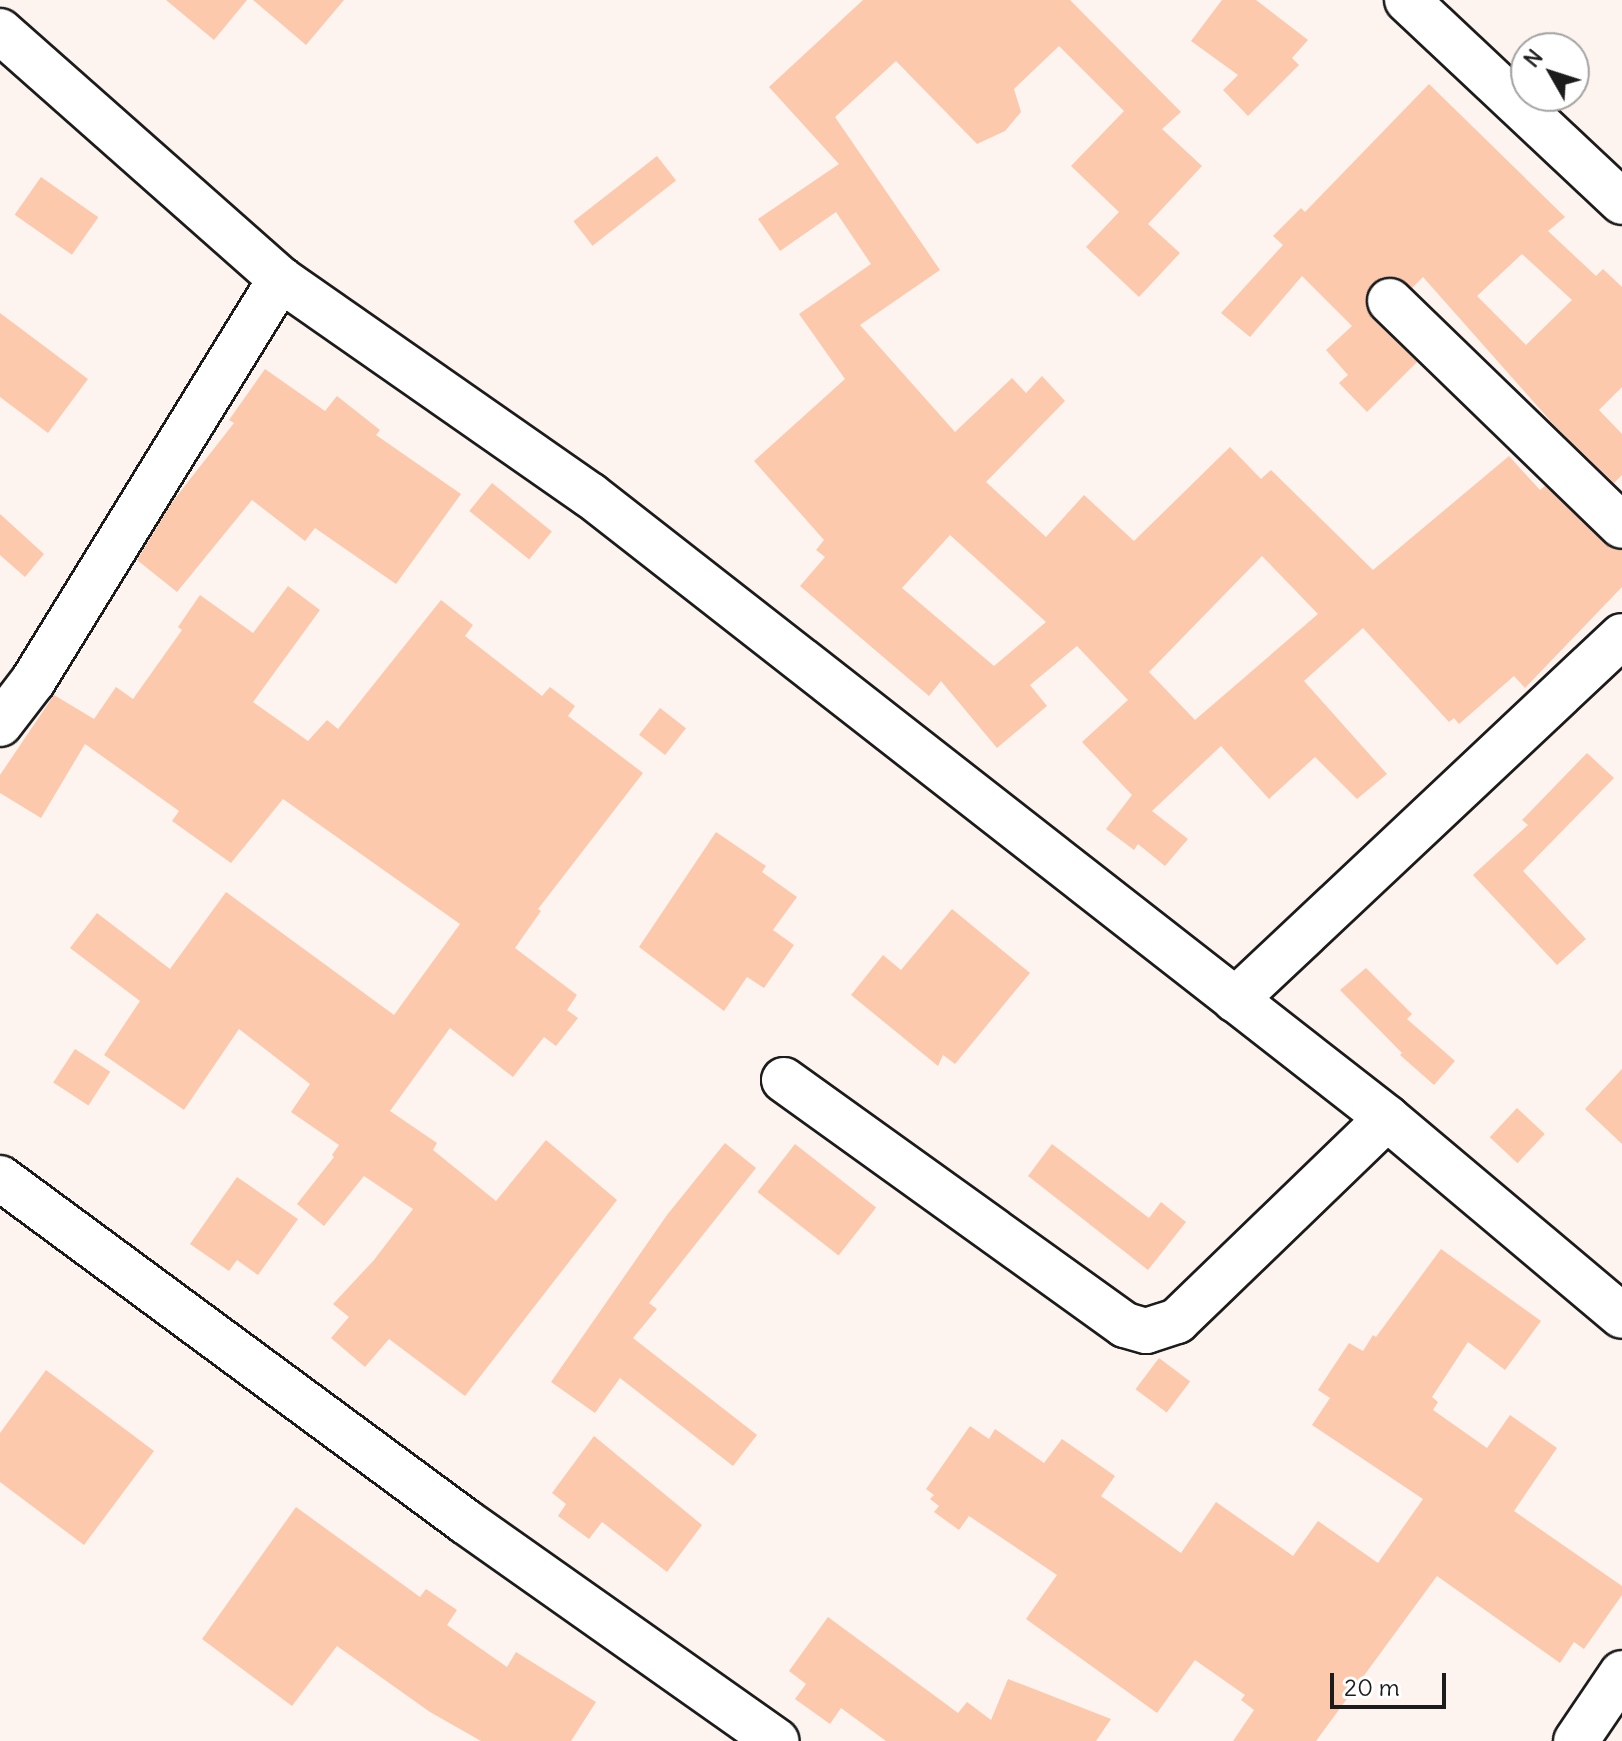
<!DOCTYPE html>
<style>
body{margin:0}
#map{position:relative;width:1622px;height:1741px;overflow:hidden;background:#fef4ef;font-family:Delius,sans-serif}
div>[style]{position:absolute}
.building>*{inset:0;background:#fcc9ad;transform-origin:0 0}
.roads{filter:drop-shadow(2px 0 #1c1c1c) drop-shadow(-2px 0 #1c1c1c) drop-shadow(0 2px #1c1c1c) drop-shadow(0 -2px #1c1c1c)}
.minor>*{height:44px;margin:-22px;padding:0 22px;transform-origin:22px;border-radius:22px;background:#fff}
span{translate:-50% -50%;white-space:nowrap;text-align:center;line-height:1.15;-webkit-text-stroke:7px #fff;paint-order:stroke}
.north{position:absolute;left:1510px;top:32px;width:80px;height:80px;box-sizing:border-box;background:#fff;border:2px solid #a4a4a4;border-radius:50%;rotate:309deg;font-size:22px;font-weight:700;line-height:32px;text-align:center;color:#1c1c1c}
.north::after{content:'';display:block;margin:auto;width:28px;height:36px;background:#1c1c1c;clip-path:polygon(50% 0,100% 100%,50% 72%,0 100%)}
.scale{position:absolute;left:1330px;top:1673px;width:116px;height:36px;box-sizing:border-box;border:4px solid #1c1c1c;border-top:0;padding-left:10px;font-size:24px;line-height:28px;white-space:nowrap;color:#1c1c1c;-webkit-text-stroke:6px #fff;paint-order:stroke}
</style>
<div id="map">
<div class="building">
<i style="clip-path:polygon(166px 0,247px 0,214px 40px)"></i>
<i style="clip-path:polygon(253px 0,344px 0,306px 45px)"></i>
<i style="clip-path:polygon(evenodd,863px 0,1070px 0,1181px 112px,1162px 129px,1202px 166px,1148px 224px,1180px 253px,1139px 297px,1086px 247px,1119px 212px,1071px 166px,1124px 111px,1059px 46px,1014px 89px,1021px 112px,1005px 131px,977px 144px,896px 61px,835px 117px,940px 270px,860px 325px,955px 432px,1012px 378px,1026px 393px,1042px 376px,1065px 401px,986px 482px,1046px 537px,1084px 495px,1134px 541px,1230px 447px,1261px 479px,1271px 470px,1373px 570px,1509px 456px,1540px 490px,1545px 486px,1605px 544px,1622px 550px,1622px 587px,1525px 688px,1514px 676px,1459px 724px,1454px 718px,1449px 722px,1363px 628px,1304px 681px,1387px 774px,1357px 799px,1315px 757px,1269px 799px,1221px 746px,1152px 811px,1188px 839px,1165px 866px,1138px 844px,1134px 850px,1106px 829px,1132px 795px,1082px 742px,1128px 700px,1077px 646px,1030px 685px,1047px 706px,997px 748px,941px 681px,929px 696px,800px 586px,825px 557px,816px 550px,824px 540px,754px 461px,845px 379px,799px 314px,871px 264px,836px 212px,780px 251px,758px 219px,839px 164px,769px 87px,863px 0,950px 535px,1046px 622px,994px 666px,902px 588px,950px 535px,863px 0,1262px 556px,1318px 614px,1195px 720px,1149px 672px,1262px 556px)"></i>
<i style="clip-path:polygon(1222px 0,1256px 0,1308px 40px,1292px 58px,1299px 65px,1248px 116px,1223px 90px,1238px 75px,1191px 41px)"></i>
<i style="clip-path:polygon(evenodd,1429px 84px,1565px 217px,1548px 231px,1596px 276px,1603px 269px,1622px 287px,1622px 387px,1599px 410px,1622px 434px,1622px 475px,1614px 483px,1554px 425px,1423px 277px,1412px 288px,1397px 277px,1382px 277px,1373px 283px,1366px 294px,1366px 307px,1372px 318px,1417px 362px,1367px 412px,1339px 383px,1348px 375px,1326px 350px,1352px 326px,1302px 276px,1250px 337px,1221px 313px,1283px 245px,1273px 236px,1301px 208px,1305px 212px,1429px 84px,1522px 254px,1572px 300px,1526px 345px,1477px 296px,1522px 254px)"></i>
<i style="left:657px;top:156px;width:31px;height:106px;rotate:52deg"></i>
<i style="left:41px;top:177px;width:70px;height:46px;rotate:35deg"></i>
<i style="clip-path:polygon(0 313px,88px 379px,48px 433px,0 397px)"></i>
<i style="clip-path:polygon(265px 369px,325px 411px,337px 396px,380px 430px,376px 435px,461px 494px,396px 584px,315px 528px,305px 541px,252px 500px,177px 592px,137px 560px,173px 501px,234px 423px,229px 420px)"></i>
<i style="left:492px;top:483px;width:77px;height:36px;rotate:39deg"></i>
<i style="clip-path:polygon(0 514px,44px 554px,25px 577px,0 555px)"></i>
<i style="clip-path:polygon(288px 586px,320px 610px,253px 702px,308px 741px,327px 720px,338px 729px,441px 600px,473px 625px,465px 636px,542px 696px,550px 687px,575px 706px,568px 716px,643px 773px,538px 909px,541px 911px,515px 948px,577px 995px,567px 1010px,578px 1018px,556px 1046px,544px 1037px,513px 1077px,450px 1028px,390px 1111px,437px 1143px,433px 1150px,496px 1201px,546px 1140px,617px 1200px,465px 1396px,389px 1339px,365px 1367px,331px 1338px,349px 1317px,333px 1304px,374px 1260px,413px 1209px,364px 1176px,324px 1226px,297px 1204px,334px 1157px,332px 1155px,339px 1145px,291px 1112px,310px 1084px,239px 1029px,184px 1110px,104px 1055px,140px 1001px,70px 948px,97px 913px,170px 969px,226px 892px,394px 1015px,460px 924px,283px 799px,231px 863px,172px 821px,179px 811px,85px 744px,41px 818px,0 793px,0 775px,54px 695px,94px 719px,116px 687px,133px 699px,182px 630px,178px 627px,200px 595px,253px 633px)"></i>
<i style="left:660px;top:708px;width:33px;height:34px;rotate:38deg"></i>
<i style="clip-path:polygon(1587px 753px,1614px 778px,1523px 871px,1586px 939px,1557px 965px,1473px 875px,1528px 825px,1522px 820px)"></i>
<i style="clip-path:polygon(716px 832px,766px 866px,762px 872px,797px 897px,773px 930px,794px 945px,764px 988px,747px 977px,724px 1011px,639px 947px)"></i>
<i style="clip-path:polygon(952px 909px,1030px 973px,955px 1064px,943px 1055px,938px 1066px,851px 995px,883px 955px,901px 970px)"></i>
<i style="clip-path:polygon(1366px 968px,1412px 1014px,1407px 1019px,1455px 1061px,1434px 1085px,1400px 1055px,1402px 1053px,1340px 990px)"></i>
<i style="left:75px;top:1049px;width:42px;height:40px;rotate:33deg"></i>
<i style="clip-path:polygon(1622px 1069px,1622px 1144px,1585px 1109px)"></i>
<i style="left:1517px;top:1108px;width:38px;height:40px;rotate:43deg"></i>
<i style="clip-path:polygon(725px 1143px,756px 1168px,649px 1303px,657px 1309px,633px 1338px,757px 1435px,733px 1466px,620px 1378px,595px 1413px,551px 1382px,667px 1215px)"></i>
<i style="left:795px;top:1144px;width:103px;height:61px;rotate:38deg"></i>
<i style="clip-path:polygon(1052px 1144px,1149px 1218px,1161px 1202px,1186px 1222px,1148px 1270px,1028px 1176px)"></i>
<i style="clip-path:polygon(237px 1177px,298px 1219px,258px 1275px,237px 1260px,229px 1271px,190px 1244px)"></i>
<i style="clip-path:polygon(1441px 1249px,1541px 1321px,1505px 1370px,1468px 1342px,1432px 1397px,1438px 1402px,1433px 1410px,1487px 1448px,1510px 1415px,1557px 1448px,1514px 1511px,1622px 1586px,1622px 1595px,1584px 1649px,1574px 1642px,1560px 1663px,1437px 1576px,1316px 1741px,1233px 1741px,1254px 1710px,1241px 1700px,1245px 1695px,1195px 1660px,1157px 1713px,1026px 1619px,1057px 1575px,969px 1516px,959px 1530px,934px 1512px,939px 1506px,930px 1499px,934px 1495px,926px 1489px,970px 1426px,989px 1439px,995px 1429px,1044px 1463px,1062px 1439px,1115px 1476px,1101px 1496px,1181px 1553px,1216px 1502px,1293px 1556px,1318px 1521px,1378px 1563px,1423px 1499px,1312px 1425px,1330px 1398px,1318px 1390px,1349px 1343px,1363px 1351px,1373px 1335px,1376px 1337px)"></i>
<i style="left:1159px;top:1358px;width:39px;height:39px;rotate:37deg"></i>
<i style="clip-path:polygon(46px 1370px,154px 1451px,84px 1545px,0 1482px,0 1433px)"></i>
<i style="clip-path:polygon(594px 1436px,702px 1525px,667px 1572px,602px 1522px,589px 1539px,558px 1516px,566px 1504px,552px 1493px)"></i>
<i style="clip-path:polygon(296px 1507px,420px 1597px,426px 1589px,457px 1610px,447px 1625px,507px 1667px,516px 1652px,596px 1702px,571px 1741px,481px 1741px,430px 1712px,337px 1646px,292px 1706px,202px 1639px)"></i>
<i style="clip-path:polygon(828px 1617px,958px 1713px,967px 1702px,991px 1720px,1008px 1679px,1111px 1719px,1096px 1741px,886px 1741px,841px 1708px,830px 1724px,795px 1699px,806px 1684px,789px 1671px)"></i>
</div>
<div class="roads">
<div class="minor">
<i style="left:1407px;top:0;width:295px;rotate:43.2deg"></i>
<i style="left:0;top:31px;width:374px;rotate:41.5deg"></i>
<i style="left:280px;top:279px;width:378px;rotate:34.9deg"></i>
<i style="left:590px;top:495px;width:1012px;rotate:38.01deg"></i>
<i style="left:1387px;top:1118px;width:307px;rotate:40.1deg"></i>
<i style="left:1390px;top:301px;width:323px;rotate:44.1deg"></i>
<i style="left:0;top:724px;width:54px;rotate:-52.5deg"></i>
<i style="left:33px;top:681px;width:472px;rotate:-58.4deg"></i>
<i style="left:1235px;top:1000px;width:531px;rotate:-43.25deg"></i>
<i style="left:784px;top:1080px;width:420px;rotate:35.7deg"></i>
<i style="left:1125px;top:1325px;width:22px;rotate:16deg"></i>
<i style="left:1146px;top:1331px;width:33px;rotate:-18deg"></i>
<i style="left:1177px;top:1321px;width:292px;rotate:-44deg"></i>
<i style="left:0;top:1178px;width:579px;rotate:36.43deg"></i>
<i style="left:466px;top:1522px;width:380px;rotate:35.2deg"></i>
<i style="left:1576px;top:1741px;width:82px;rotate:-55.9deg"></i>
</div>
</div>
<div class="north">N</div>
<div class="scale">20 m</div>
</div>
